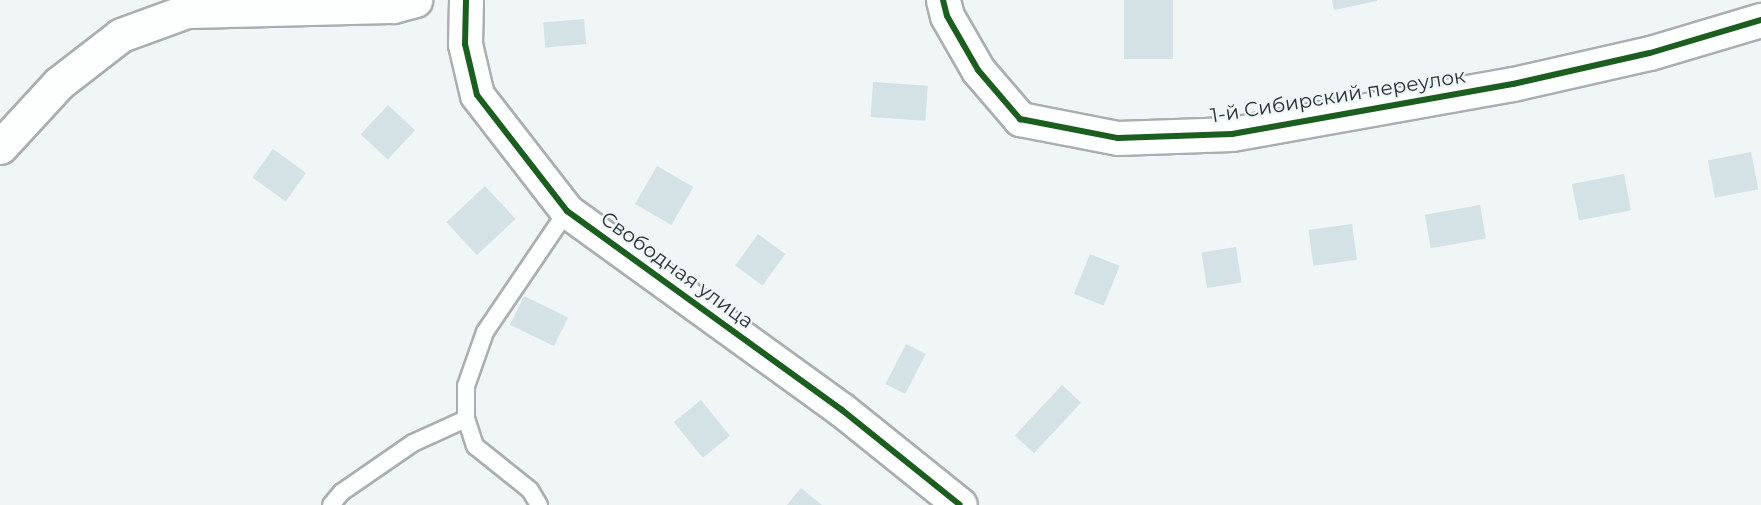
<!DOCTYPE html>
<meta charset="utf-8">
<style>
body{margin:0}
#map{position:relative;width:1761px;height:505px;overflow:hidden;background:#f0f5f6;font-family:Montserrat,sans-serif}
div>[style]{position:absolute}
.building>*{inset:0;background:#d4e2e6;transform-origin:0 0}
.roads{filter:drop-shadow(2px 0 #abaeaf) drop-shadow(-2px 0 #abaeaf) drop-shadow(0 2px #abaeaf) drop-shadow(0 -2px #abaeaf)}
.service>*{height:16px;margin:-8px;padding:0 8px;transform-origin:8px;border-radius:8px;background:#fdfefe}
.minor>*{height:33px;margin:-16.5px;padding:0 16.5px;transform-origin:16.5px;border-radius:16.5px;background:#fdfefe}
.tertiary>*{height:33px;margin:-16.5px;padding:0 16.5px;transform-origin:16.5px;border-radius:16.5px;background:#fdfefe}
.secondary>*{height:33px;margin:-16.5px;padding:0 16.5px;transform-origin:16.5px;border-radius:16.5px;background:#fdfefe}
.cycleway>*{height:6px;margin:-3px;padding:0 3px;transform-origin:3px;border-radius:3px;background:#1b5e20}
span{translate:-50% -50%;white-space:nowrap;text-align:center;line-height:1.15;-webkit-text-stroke:4.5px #eef6f8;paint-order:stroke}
.street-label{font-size:20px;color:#2c2f30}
</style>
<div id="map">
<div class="building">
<i style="left:1124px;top:0;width:49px;height:59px"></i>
<i style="clip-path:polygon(1332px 0,1377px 0,1377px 1px,1334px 10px)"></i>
<i style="left:584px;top:19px;width:25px;height:41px;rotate:85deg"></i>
<i style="left:873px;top:82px;width:55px;height:35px;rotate:4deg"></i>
<i style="left:388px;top:105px;width:37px;height:40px;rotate:43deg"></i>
<i style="left:273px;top:149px;width:41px;height:35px;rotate:36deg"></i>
<i style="left:1751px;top:152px;width:38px;height:44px;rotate:79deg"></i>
<i style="left:657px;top:166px;width:42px;height:44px;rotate:30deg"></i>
<i style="left:1624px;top:174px;width:37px;height:53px;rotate:79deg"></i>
<i style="left:485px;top:186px;width:45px;height:53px;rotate:47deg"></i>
<i style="left:1480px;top:205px;width:34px;height:56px;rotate:80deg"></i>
<i style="left:1352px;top:224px;width:36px;height:44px;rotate:82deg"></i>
<i style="left:758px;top:234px;width:34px;height:39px;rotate:36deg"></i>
<i style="left:1236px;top:247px;width:36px;height:35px;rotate:81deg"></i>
<i style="left:1090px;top:254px;width:32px;height:43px;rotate:22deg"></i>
<i style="left:524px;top:296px;width:49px;height:32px;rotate:26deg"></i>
<i style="left:906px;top:344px;width:22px;height:45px;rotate:27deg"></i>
<i style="left:1062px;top:385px;width:26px;height:69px;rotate:43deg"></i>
<i style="left:701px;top:400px;width:46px;height:35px;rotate:51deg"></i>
<i style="clip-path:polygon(801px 488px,822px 505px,787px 505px)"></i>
</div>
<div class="roads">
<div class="service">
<i style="left:331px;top:505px;width:17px;rotate:-50deg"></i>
<i style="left:342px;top:492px;width:86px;rotate:-34.6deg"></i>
<i style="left:413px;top:443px;width:58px;rotate:-24.4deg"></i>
<i style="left:539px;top:505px;width:17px;rotate:-121deg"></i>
<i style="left:530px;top:490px;width:70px;rotate:-141.3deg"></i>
<i style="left:475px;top:446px;width:28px;rotate:-108deg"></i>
<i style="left:466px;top:419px;width:33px;rotate:-90deg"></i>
<i style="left:466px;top:386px;width:57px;rotate:-70.6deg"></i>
<i style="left:485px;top:332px;width:146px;rotate:-55.9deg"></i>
</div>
<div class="minor">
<i style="left:466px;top:0;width:44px;rotate:91.3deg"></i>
<i style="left:465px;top:44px;width:52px;rotate:76.8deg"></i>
<i style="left:477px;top:95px;width:147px;rotate:52.2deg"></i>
<i style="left:567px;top:211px;width:339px;rotate:35.9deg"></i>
<i style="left:842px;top:410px;width:151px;rotate:38.8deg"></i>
<i style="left:943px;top:0;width:16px;rotate:76deg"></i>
<i style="left:947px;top:16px;width:62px;rotate:60.1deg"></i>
<i style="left:978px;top:70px;width:65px;rotate:49.4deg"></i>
<i style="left:1020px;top:119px;width:100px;rotate:11deg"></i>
<i style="left:1118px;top:138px;width:114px;rotate:-2deg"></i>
<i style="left:1232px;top:134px;width:285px;rotate:-10.1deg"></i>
<i style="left:1513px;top:84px;width:140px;rotate:-12.8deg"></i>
<i style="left:1650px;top:53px;width:116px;rotate:-16.6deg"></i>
</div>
<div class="tertiary">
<i style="left:393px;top:6px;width:23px;rotate:-15deg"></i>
</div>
<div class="secondary">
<i style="left:0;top:147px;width:87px;rotate:-47.3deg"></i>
<i style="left:59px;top:83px;width:78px;rotate:-37.7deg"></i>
<i style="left:121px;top:35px;width:70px;rotate:-20deg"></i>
<i style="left:187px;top:11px;width:206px;rotate:-1.4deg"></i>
</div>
</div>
<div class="cycleway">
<i style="left:466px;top:0;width:44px;rotate:91.3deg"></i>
<i style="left:465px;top:44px;width:52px;rotate:76.8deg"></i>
<i style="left:477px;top:95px;width:147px;rotate:52.2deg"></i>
<i style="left:567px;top:211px;width:339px;rotate:35.9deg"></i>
<i style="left:842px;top:410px;width:151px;rotate:38.8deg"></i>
<i style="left:943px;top:0;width:16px;rotate:76deg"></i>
<i style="left:947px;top:16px;width:62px;rotate:60.1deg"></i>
<i style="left:978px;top:70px;width:65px;rotate:49.4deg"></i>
<i style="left:1020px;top:119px;width:100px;rotate:11deg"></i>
<i style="left:1118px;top:138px;width:114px;rotate:-2deg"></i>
<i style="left:1232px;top:134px;width:285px;rotate:-10.1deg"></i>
<i style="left:1513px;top:84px;width:140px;rotate:-12.8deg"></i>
<i style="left:1650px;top:53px;width:116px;rotate:-16.6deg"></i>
</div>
<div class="street-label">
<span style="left:1338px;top:96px;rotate:-9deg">1-й Сибирский переулок</span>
<span style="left:677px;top:270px;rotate:36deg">Свободная улица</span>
</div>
</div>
